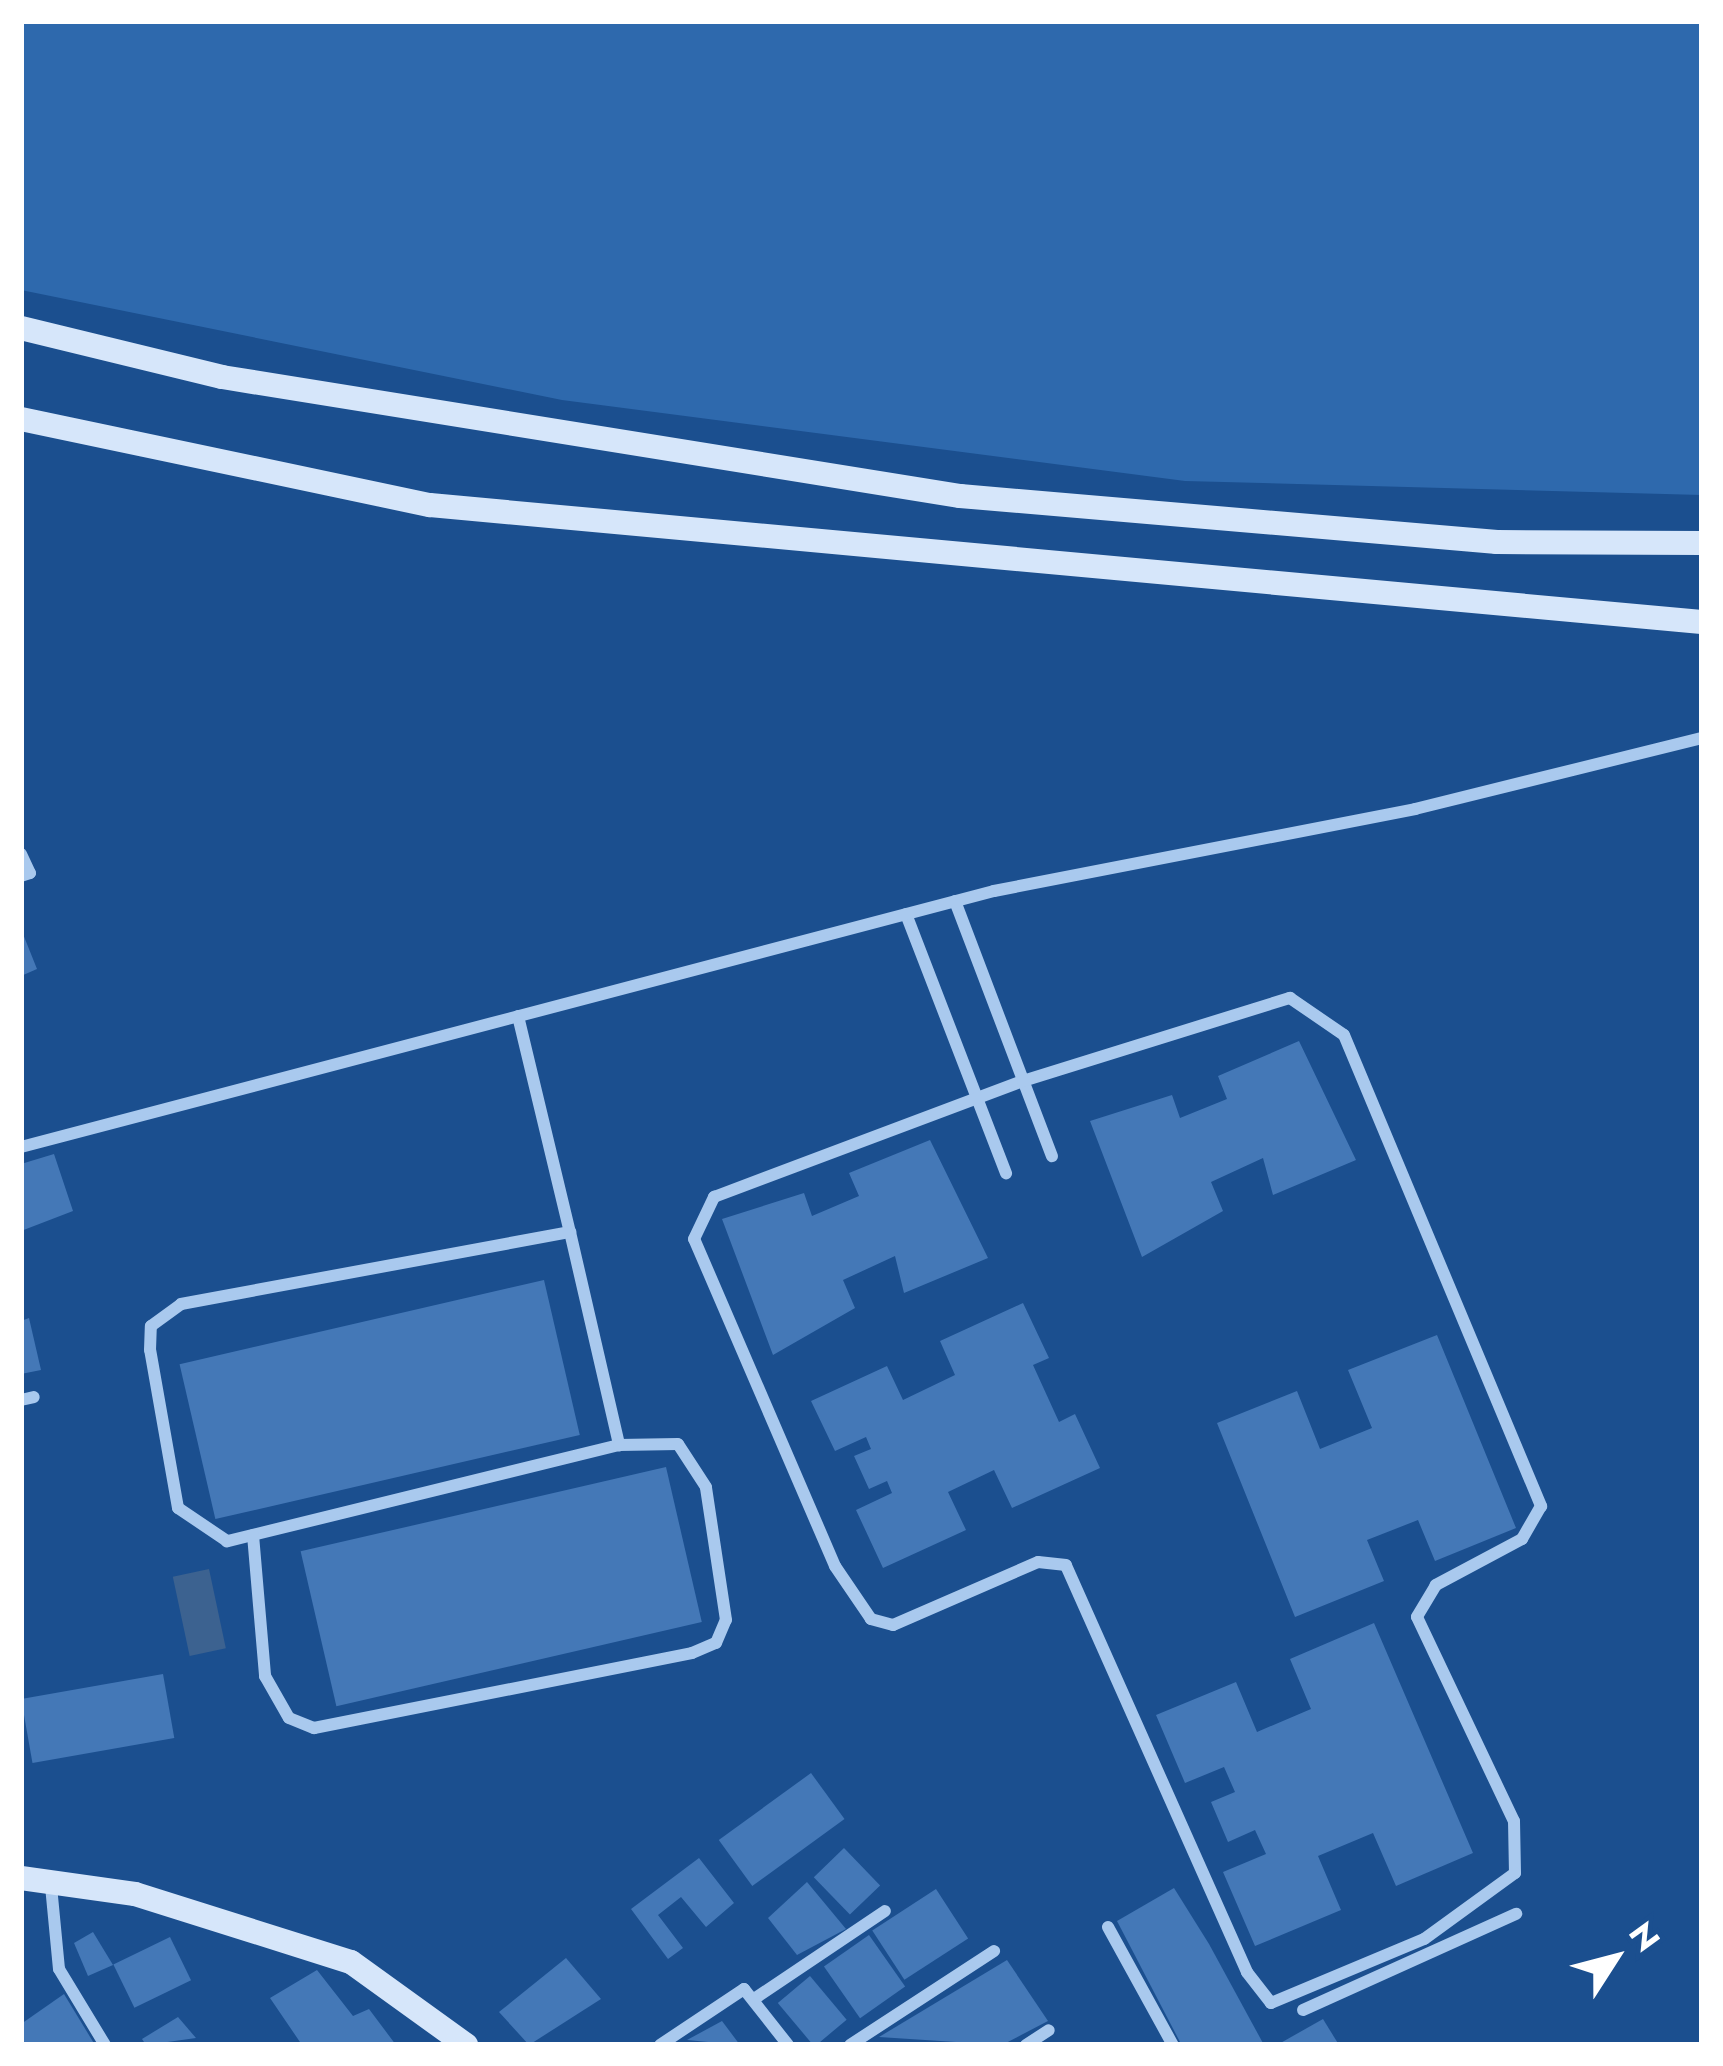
<!DOCTYPE html>
<style>
body{margin:0}
#map{position:relative;width:1723px;height:2066px;overflow:hidden;background:#1b4f8f;font-family:Jost,sans-serif}
div>[style]{position:absolute}
.green>*{inset:0;background:#2e69ad}
.water>*{inset:0;background:#3c6290;transform-origin:0 0}
.building>*{inset:0;background:#4478b7;transform-origin:0 0}
.street>*{height:12px;margin:-6px;padding:0 6px;transform-origin:6px;border-radius:6px;background:#a9c9ee}
.secondary>*{height:24px;margin:-12px;padding:0 12px;transform-origin:12px;border-radius:12px;background:#d6e6fa}
span{translate:-50% -50%;white-space:nowrap;text-align:center;line-height:1.15;-webkit-text-stroke:12px #1b4f8f;paint-order:stroke}
.frame{position:absolute;inset:0;border:24px solid #fff;pointer-events:none}
.north{position:absolute;left:1555px;top:1898px;width:120px;height:120px;-webkit-text-stroke:9px #1b4f8f;paint-order:stroke;rotate:54deg;font-size:33px;font-weight:700;line-height:48px;text-align:center;color:#fff}
.north::after{content:'';display:block;margin:auto;width:42px;height:54px;background:#fff;clip-path:polygon(50% 0,100% 100%,50% 72%,0 100%)}
</style>
<div id="map">
<div class="green">
<i style="clip-path:polygon(21px 21px,1702px 21px,1702px 495px,1185px 481px,562px 400px,21px 290px)"></i>
</div>
<div class="water">
<i style="left:209px;top:1569px;width:81px;height:37px;rotate:78deg"></i>
</div>
<div class="building">
<i style="clip-path:polygon(21px 929px,37px 969px,21px 976px)"></i>
<i style="clip-path:polygon(1299px 1041px,1356px 1160px,1273px 1195px,1263px 1158px,1211px 1182px,1223px 1211px,1142px 1257px,1090px 1121px,1172px 1095px,1180px 1118px,1227px 1099px,1218px 1076px)"></i>
<i style="clip-path:polygon(930px 1140px,988px 1258px,904px 1293px,895px 1256px,843px 1280px,855px 1308px,773px 1355px,722px 1219px,804px 1193px,812px 1216px,859px 1196px,849px 1173px)"></i>
<i style="clip-path:polygon(54px 1154px,73px 1211px,21px 1231px,21px 1164px)"></i>
<i style="left:544px;top:1280px;width:159px;height:374px;rotate:77deg"></i>
<i style="clip-path:polygon(1023px 1303px,1049px 1358px,1033px 1365px,1059px 1422px,1075px 1414px,1100px 1468px,1012px 1508px,994px 1470px,948px 1492px,966px 1530px,883px 1568px,856px 1510px,892px 1493px,887px 1481px,869px 1489px,854px 1456px,871px 1449px,866px 1437px,835px 1451px,811px 1401px,887px 1366px,903px 1400px,955px 1375px,940px 1341px)"></i>
<i style="clip-path:polygon(29px 1318px,41px 1370px,21px 1374px,21px 1321px)"></i>
<i style="clip-path:polygon(1437px 1335px,1516px 1528px,1435px 1561px,1418px 1520px,1367px 1540px,1384px 1581px,1295px 1617px,1217px 1423px,1297px 1391px,1320px 1449px,1372px 1428px,1348px 1370px)"></i>
<i style="left:666px;top:1467px;width:159px;height:375px;rotate:77deg"></i>
<i style="clip-path:polygon(1374px 1623px,1473px 1853px,1396px 1886px,1373px 1833px,1318px 1856px,1341px 1910px,1255px 1946px,1223px 1872px,1266px 1854px,1255px 1830px,1228px 1842px,1211px 1802px,1235px 1792px,1224px 1767px,1185px 1783px,1156px 1715px,1236px 1682px,1257px 1732px,1311px 1709px,1290px 1659px)"></i>
<i style="left:163px;top:1674px;width:65px;height:144px;rotate:80deg"></i>
<i style="left:811px;top:1773px;width:57px;height:114px;rotate:54deg"></i>
<i style="left:844px;top:1848px;width:52px;height:42px;rotate:46deg"></i>
<i style="clip-path:polygon(699px 1858px,734px 1903px,706px 1927px,681px 1897px,658px 1915px,683px 1948px,668px 1959px,631px 1909px)"></i>
<i style="clip-path:polygon(807px 1882px,846px 1929px,797px 1955px,768px 1918px)"></i>
<i style="clip-path:polygon(1174px 1888px,1209px 1944px,1264px 2045px,1180px 2042px,1117px 1921px)"></i>
<i style="left:936px;top:1889px;width:59px;height:76px;rotate:57deg"></i>
<i style="clip-path:polygon(93px 1932px,113px 1965px,88px 1976px,74px 1943px)"></i>
<i style="left:869px;top:1935px;width:63px;height:55px;rotate:55deg"></i>
<i style="left:170px;top:1937px;width:48px;height:63px;rotate:64deg"></i>
<i style="clip-path:polygon(566px 1958px,601px 1999px,529px 2045px,499px 2012px)"></i>
<i style="clip-path:polygon(1007px 1960px,1048px 2021px,1002px 2045px,879px 2037px)"></i>
<i style="clip-path:polygon(317px 1970px,353px 2016px,369px 2009px,396px 2045px,302px 2045px,270px 1998px)"></i>
<i style="left:810px;top:1976px;width:57px;height:42px;rotate:50deg"></i>
<i style="clip-path:polygon(64px 1994px,95px 2045px,24px 2045px,21px 2024px)"></i>
<i style="clip-path:polygon(178px 2017px,196px 2038px,146px 2045px,142px 2039px)"></i>
<i style="clip-path:polygon(1323px 2019px,1339px 2045px,1277px 2045px)"></i>
<i style="clip-path:polygon(722px 2021px,740px 2045px,687px 2040px)"></i>
</div>
<div class="street">
<i style="left:21px;top:854px;width:21px;rotate:65deg"></i>
<i style="left:30px;top:873px;width:9px;rotate:162deg"></i>
<i style="left:955px;top:901px;width:273px;rotate:69.2deg"></i>
<i style="left:906px;top:914px;width:278px;rotate:68.9deg"></i>
<i style="left:1290px;top:998px;width:65px;rotate:34.4deg"></i>
<i style="left:1344px;top:1035px;width:511px;rotate:67.3deg"></i>
<i style="left:1541px;top:1506px;width:38px;rotate:120deg"></i>
<i style="left:1522px;top:1539px;width:98px;rotate:151.9deg"></i>
<i style="left:1436px;top:1585px;width:37px;rotate:121deg"></i>
<i style="left:1417px;top:1617px;width:226px;rotate:64.6deg"></i>
<i style="left:1514px;top:1821px;width:52px;rotate:88.9deg"></i>
<i style="left:1515px;top:1873px;width:112px;rotate:144deg"></i>
<i style="left:1424px;top:1939px;width:166px;rotate:157.3deg"></i>
<i style="left:1271px;top:2003px;width:39px;rotate:-128deg"></i>
<i style="left:1247px;top:1972px;width:445px;rotate:-114deg"></i>
<i style="left:1066px;top:1565px;width:28px;rotate:-174deg"></i>
<i style="left:1038px;top:1562px;width:158px;rotate:156.5deg"></i>
<i style="left:893px;top:1625px;width:23px;rotate:-165deg"></i>
<i style="left:871px;top:1619px;width:64px;rotate:-124.2deg"></i>
<i style="left:835px;top:1566px;width:356px;rotate:-113.3deg"></i>
<i style="left:694px;top:1239px;width:47px;rotate:-64.5deg"></i>
<i style="left:714px;top:1197px;width:330px;rotate:-20.6deg"></i>
<i style="left:1023px;top:1081px;width:280px;rotate:-17.3deg"></i>
<i style="left:518px;top:1016px;width:222px;rotate:76.5deg"></i>
<i style="left:570px;top:1232px;width:219px;rotate:77deg"></i>
<i style="left:619px;top:1445px;width:404px;rotate:166.2deg"></i>
<i style="left:227px;top:1541px;width:59px;rotate:-146deg"></i>
<i style="left:178px;top:1508px;width:160px;rotate:-100deg"></i>
<i style="left:150px;top:1350px;width:24px;rotate:-88deg"></i>
<i style="left:151px;top:1326px;width:37px;rotate:-36deg"></i>
<i style="left:181px;top:1304px;width:396px;rotate:-10.5deg"></i>
<i style="left:21px;top:1147px;width:1006px;rotate:-14.74deg"></i>
<i style="left:994px;top:891px;width:429px;rotate:-11deg"></i>
<i style="left:1415px;top:809px;width:296px;rotate:-13.9deg"></i>
<i style="left:21px;top:1400px;width:13px;rotate:-13deg"></i>
<i style="left:253px;top:1535px;width:142px;rotate:85.1deg"></i>
<i style="left:265px;top:1676px;width:48px;rotate:60.3deg"></i>
<i style="left:289px;top:1718px;width:27px;rotate:22deg"></i>
<i style="left:314px;top:1728px;width:385px;rotate:-11.2deg"></i>
<i style="left:692px;top:1653px;width:26px;rotate:-23deg"></i>
<i style="left:716px;top:1643px;width:25px;rotate:-67deg"></i>
<i style="left:726px;top:1620px;width:134px;rotate:-98.6deg"></i>
<i style="left:706px;top:1487px;width:51px;rotate:-123.1deg"></i>
<i style="left:678px;top:1444px;width:59px;rotate:179deg"></i>
<i style="left:51px;top:1886px;width:83px;rotate:84.5deg"></i>
<i style="left:59px;top:1969px;width:89px;rotate:58.8deg"></i>
<i style="left:1108px;top:1927px;width:135px;rotate:61.2deg"></i>
<i style="left:757px;top:1997px;width:154px;rotate:-33.9deg"></i>
<i style="left:1303px;top:2010px;width:234px;rotate:-24.3deg"></i>
<i style="left:660px;top:2045px;width:101px;rotate:-33.7deg"></i>
<i style="left:744px;top:1989px;width:71px;rotate:51.8deg"></i>
<i style="left:850px;top:2045px;width:172px;rotate:-33.1deg"></i>
<i style="left:1026px;top:2045px;width:27px;rotate:-33deg"></i>
</div>
<div class="secondary">
<i style="left:21px;top:328px;width:207px;rotate:13.7deg"></i>
<i style="left:222px;top:377px;width:748px;rotate:9.16deg"></i>
<i style="left:960px;top:496px;width:539px;rotate:4.9deg"></i>
<i style="left:1497px;top:542px;width:205px;rotate:0.3deg"></i>
<i style="left:21px;top:419px;width:418px;rotate:11.9deg"></i>
<i style="left:430px;top:505px;width:1277px;rotate:5.26deg"></i>
<i style="left:21px;top:1878px;width:115px;rotate:8deg"></i>
<i style="left:135px;top:1894px;width:226px;rotate:17.5deg"></i>
<i style="left:351px;top:1962px;width:142px;rotate:35.8deg"></i>
</div>
<div class="frame"></div>
<div class="north">N</div>
</div>
